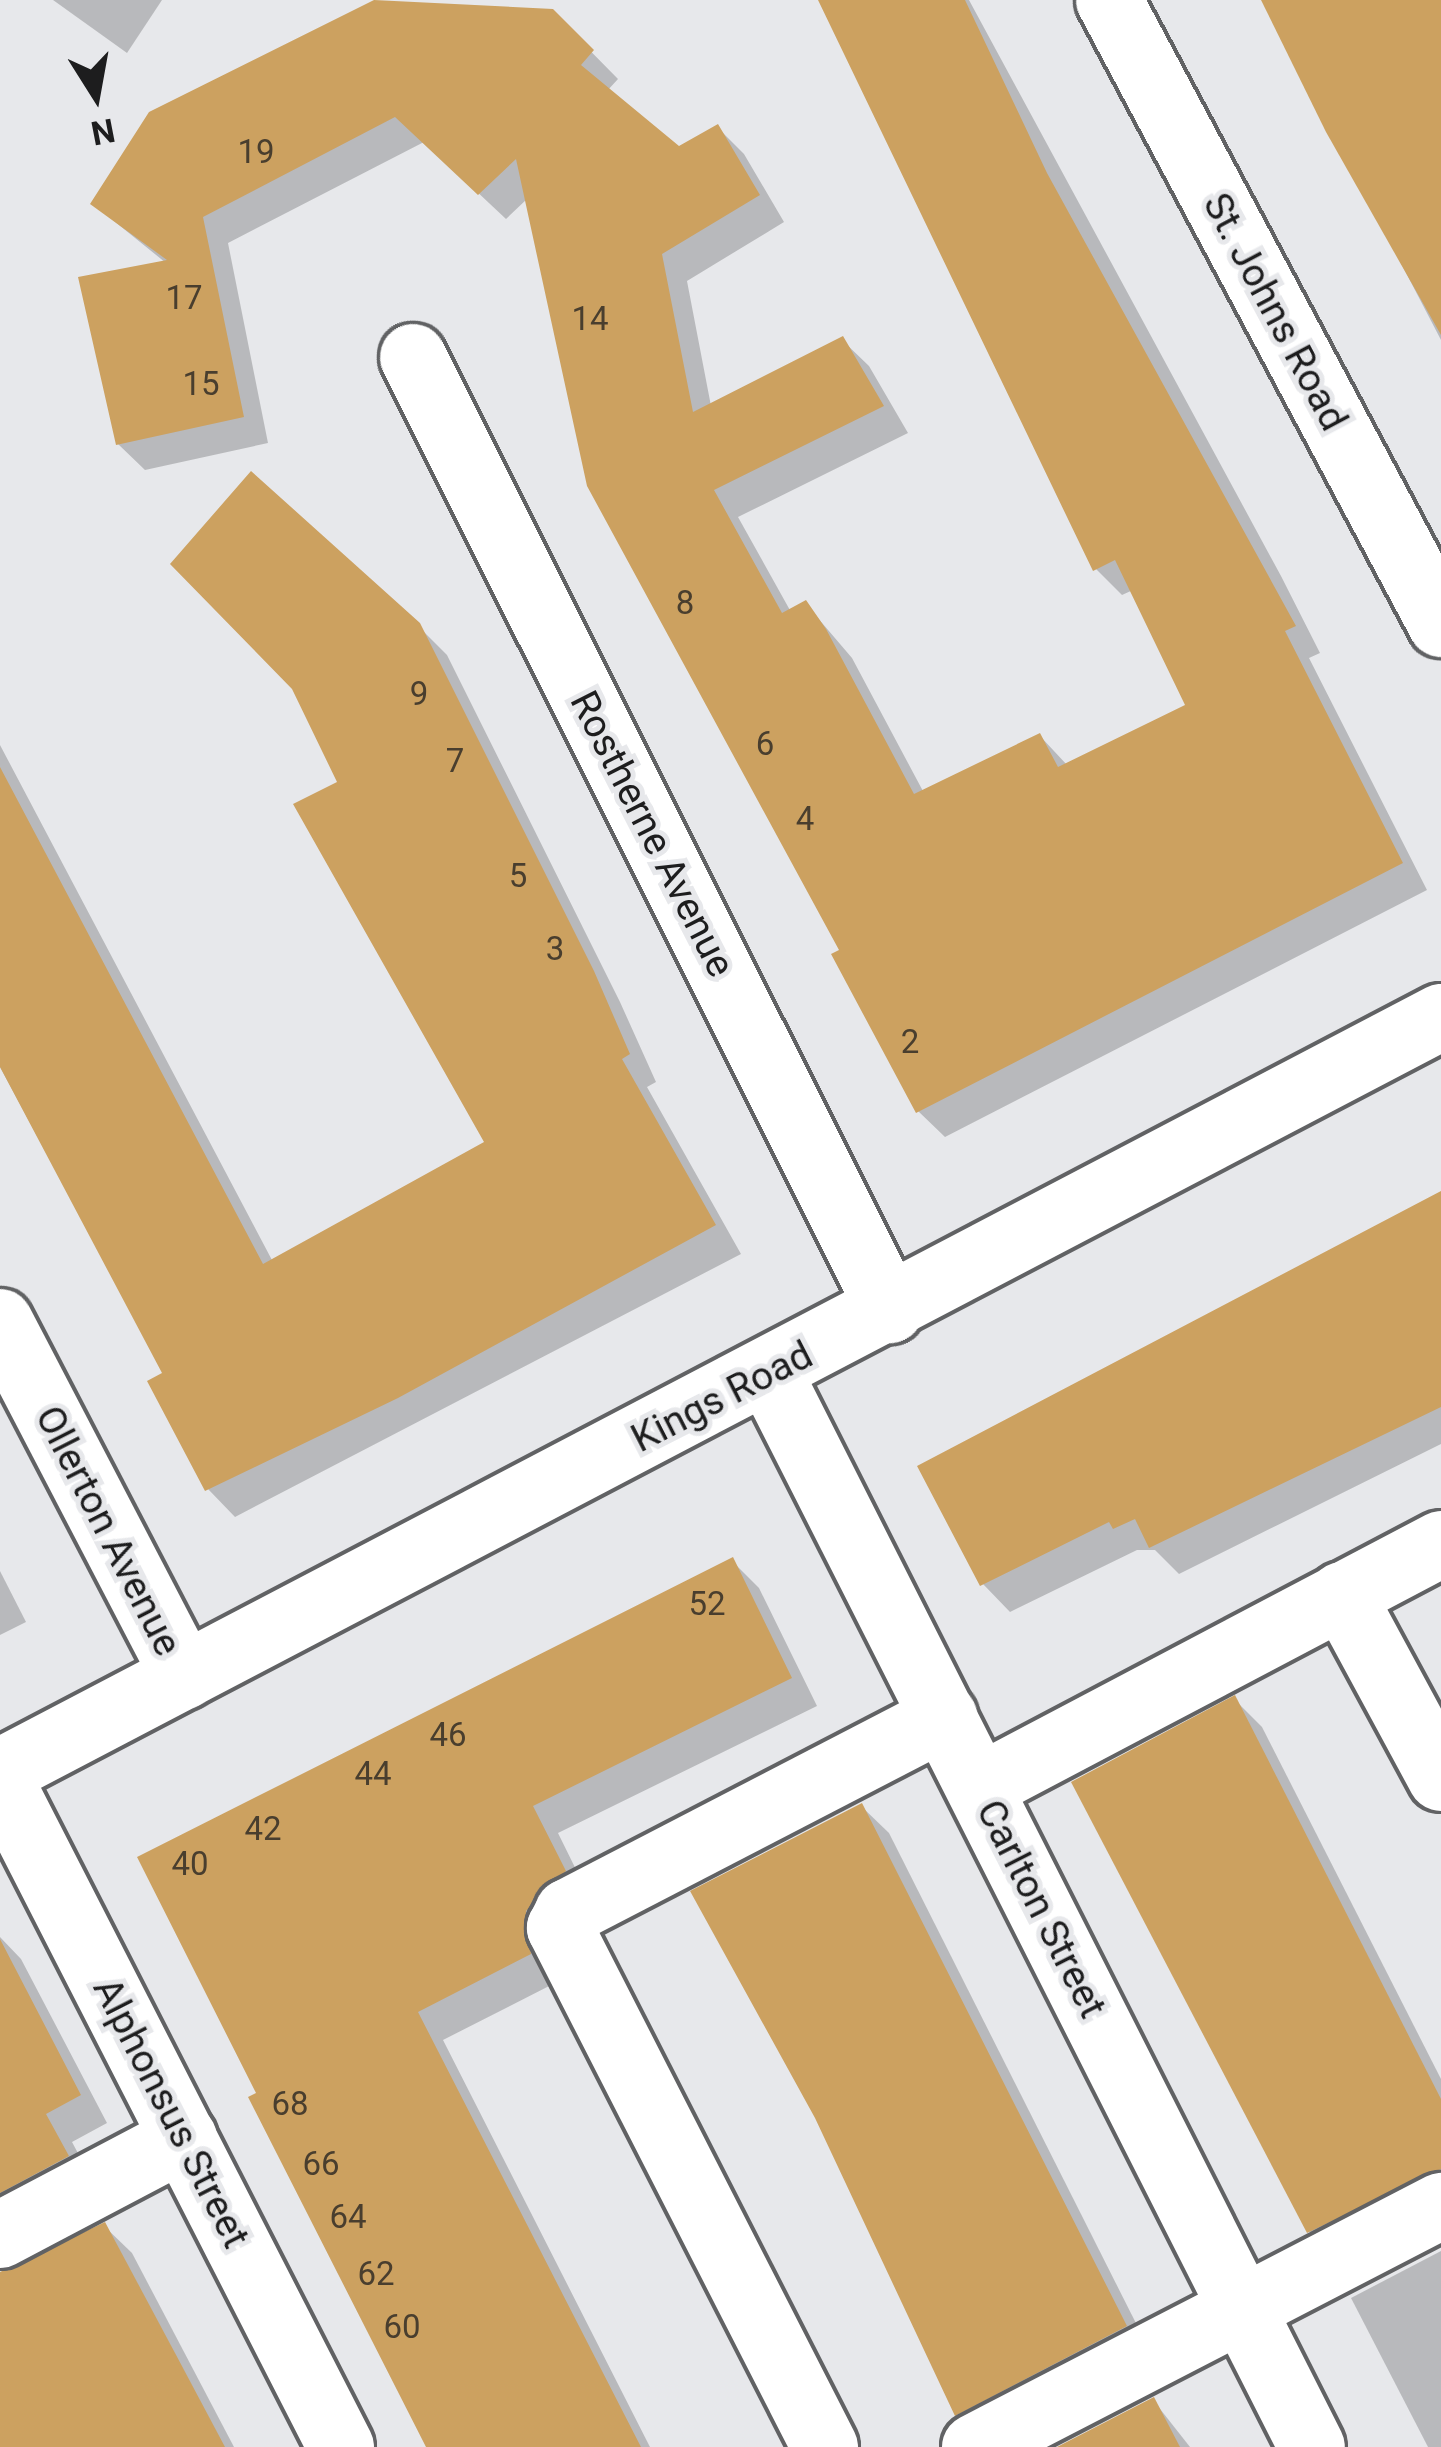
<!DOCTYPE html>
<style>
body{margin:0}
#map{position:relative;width:1441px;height:2447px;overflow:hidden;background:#e7e8eb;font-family:Roboto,sans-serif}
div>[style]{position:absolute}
.shadow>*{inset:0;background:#0003}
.building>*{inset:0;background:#cca160}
.roads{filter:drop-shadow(3px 0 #616264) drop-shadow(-3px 0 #616264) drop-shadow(0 3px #616264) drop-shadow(0 -3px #616264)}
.minor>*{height:66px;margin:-33px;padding:0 33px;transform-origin:33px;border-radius:33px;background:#fff}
span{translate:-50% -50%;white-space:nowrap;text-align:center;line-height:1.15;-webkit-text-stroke:10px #e7e8eb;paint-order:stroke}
.number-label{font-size:33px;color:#493e2e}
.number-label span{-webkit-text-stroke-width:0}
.street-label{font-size:39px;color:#1d1d1e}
.north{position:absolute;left:36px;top:36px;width:120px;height:120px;-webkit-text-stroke:9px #e7e8eb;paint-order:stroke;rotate:169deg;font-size:33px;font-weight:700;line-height:48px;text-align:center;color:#1d1d1e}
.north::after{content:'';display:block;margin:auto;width:42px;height:54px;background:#1d1d1e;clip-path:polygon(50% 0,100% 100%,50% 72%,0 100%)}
</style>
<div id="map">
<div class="shadow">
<i style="clip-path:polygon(53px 0,162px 0,127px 53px)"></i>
<i style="clip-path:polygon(819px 0,969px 0,1281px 576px,1320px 653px,1309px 658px,1427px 890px,945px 1137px,918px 1111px,527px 199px,506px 219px,424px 142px,228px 243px,268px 443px,145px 470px,118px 444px,166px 263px,93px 204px,552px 12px,618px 79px,607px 91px,679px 150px,718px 128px,744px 154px,784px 222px,687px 281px,711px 406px,842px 340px,869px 366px,908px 433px,738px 517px,791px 612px,805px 603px,852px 658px,924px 793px,1040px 736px,1068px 766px,1189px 706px,1133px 590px,1122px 595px,1096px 569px)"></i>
<i style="clip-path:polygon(1264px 0,1441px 0,1441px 340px)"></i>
<i style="clip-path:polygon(418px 626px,447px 655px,620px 1002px,656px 1082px,647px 1087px,741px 1254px,235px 1517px,208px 1489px,166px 1375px,0 1067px,0 745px,273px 1262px,488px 1143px,341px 784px)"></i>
<i style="clip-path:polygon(1441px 1194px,1441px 1444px,1179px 1574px,1155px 1550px,1137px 1550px,1010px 1612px,983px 1584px)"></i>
<i style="clip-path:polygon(732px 1561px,759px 1588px,817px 1706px,558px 1833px,591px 1900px,557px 1982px,443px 2040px,650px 2447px,432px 2447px,252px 2099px)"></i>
<i style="clip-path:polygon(0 1571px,26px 1622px,0 1635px)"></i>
<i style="clip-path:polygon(1234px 1699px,1262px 1727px,1441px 2079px,1441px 2205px,1337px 2259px,1309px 2231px)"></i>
<i style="clip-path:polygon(861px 1806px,889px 1833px,1152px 2355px,986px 2441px,959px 2413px,837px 2158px)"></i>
<i style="clip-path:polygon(0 1937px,21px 1959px,107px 2123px,72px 2142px,95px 2185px,0 2239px)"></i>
<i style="clip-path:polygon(104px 2226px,132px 2253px,234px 2447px,18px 2447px,0 2416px,0 2276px)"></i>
<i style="clip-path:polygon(1441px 2251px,1441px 2447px,1428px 2447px,1351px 2298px)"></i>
<i style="clip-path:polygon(1153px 2400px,1190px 2447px,1063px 2447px)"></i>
</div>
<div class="building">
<i style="clip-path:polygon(374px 0,553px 9px,594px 50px,581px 65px,679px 146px,718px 124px,760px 195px,662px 254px,693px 412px,843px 336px,884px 406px,714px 490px,782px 613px,806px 600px,826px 629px,914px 794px,1040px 733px,1058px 767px,1185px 705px,1115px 560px,1093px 571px,818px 0,965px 0,1047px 173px,1296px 626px,1285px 631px,1403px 863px,916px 1113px,831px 954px,839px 950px,587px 486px,516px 159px,478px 195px,395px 117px,203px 217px,244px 417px,116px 445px,78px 277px,167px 260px,90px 204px,149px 112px)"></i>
<i style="clip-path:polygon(1261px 0,1441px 0,1441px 335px,1326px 132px)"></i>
<i style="clip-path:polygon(251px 471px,420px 623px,594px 971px,630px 1054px,622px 1059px,716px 1225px,398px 1398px,205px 1491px,147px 1381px,162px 1373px,0 1067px,0 767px,263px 1264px,484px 1142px,293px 804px,337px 782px,292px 689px,170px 564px)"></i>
<i style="clip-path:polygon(1441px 1191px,1441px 1407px,1149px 1548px,1135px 1519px,1113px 1529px,1109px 1522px,980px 1586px,917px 1466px)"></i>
<i style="clip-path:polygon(733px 1557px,792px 1678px,533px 1806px,566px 1871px,526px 1911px,531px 1954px,418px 2012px,641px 2447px,426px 2447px,248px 2097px,256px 2093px,137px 1857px)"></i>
<i style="clip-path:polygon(1235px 1695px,1441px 2099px,1441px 2169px,1307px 2233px,1071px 1782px)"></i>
<i style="clip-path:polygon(862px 1803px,1127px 2326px,955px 2416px,815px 2118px,690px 1891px)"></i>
<i style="clip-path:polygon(0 1939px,81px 2095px,46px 2114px,69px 2156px,0 2193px)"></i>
<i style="clip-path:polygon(105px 2222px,175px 2353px,225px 2447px,0 2447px,0 2272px)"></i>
<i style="clip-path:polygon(1154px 2397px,1180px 2447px,1057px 2447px)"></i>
</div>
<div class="roads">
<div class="minor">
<i style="left:1109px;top:0;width:707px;rotate:61.98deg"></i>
<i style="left:413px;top:357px;width:1066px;rotate:63.41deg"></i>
<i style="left:0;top:1322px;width:399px;rotate:62.5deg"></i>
<i style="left:769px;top:1373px;width:1203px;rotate:63.18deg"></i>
<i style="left:1342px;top:1595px;width:208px;rotate:61.6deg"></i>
<i style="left:0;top:1772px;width:1627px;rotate:-27.65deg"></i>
<i style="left:0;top:1780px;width:749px;rotate:62.92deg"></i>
<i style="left:980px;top:1787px;width:521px;rotate:-27.79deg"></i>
<i style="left:0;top:2235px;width:208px;rotate:-27.8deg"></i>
<i style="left:825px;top:2447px;width:583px;rotate:-117.05deg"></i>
<i style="left:560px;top:1928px;width:18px;rotate:-63deg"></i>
<i style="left:568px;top:1912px;width:424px;rotate:-27.4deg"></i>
<i style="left:975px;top:2447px;width:525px;rotate:-27.35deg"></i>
</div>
</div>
<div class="number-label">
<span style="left:256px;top:152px">19</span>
<span style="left:184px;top:298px">17</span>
<span style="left:590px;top:319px">14</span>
<span style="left:201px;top:384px">15</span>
<span style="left:685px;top:603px">8</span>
<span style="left:419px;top:694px">9</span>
<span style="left:765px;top:744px">6</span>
<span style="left:455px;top:761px">7</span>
<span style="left:805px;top:819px">4</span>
<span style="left:518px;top:876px">5</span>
<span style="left:555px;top:949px">3</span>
<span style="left:910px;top:1042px">2</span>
<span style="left:707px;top:1604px">52</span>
<span style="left:448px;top:1735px">46</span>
<span style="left:373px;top:1774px">44</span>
<span style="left:263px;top:1829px">42</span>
<span style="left:190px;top:1864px">40</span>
<span style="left:290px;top:2104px">68</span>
<span style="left:321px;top:2164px">66</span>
<span style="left:348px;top:2217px">64</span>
<span style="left:376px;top:2274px">62</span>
<span style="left:402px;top:2327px">60</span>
</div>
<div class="street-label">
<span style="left:1275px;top:312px;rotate:62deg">St. Johns Road</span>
<span style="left:652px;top:834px;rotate:63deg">Rostherne Avenue</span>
<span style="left:722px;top:1397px;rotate:-27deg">Kings Road</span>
<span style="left:108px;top:1531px;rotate:63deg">Ollerton Avenue</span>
<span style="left:1041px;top:1909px;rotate:63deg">Carlton Street</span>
<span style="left:171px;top:2113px;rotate:63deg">Alphonsus Street</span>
</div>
<div class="north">N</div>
</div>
